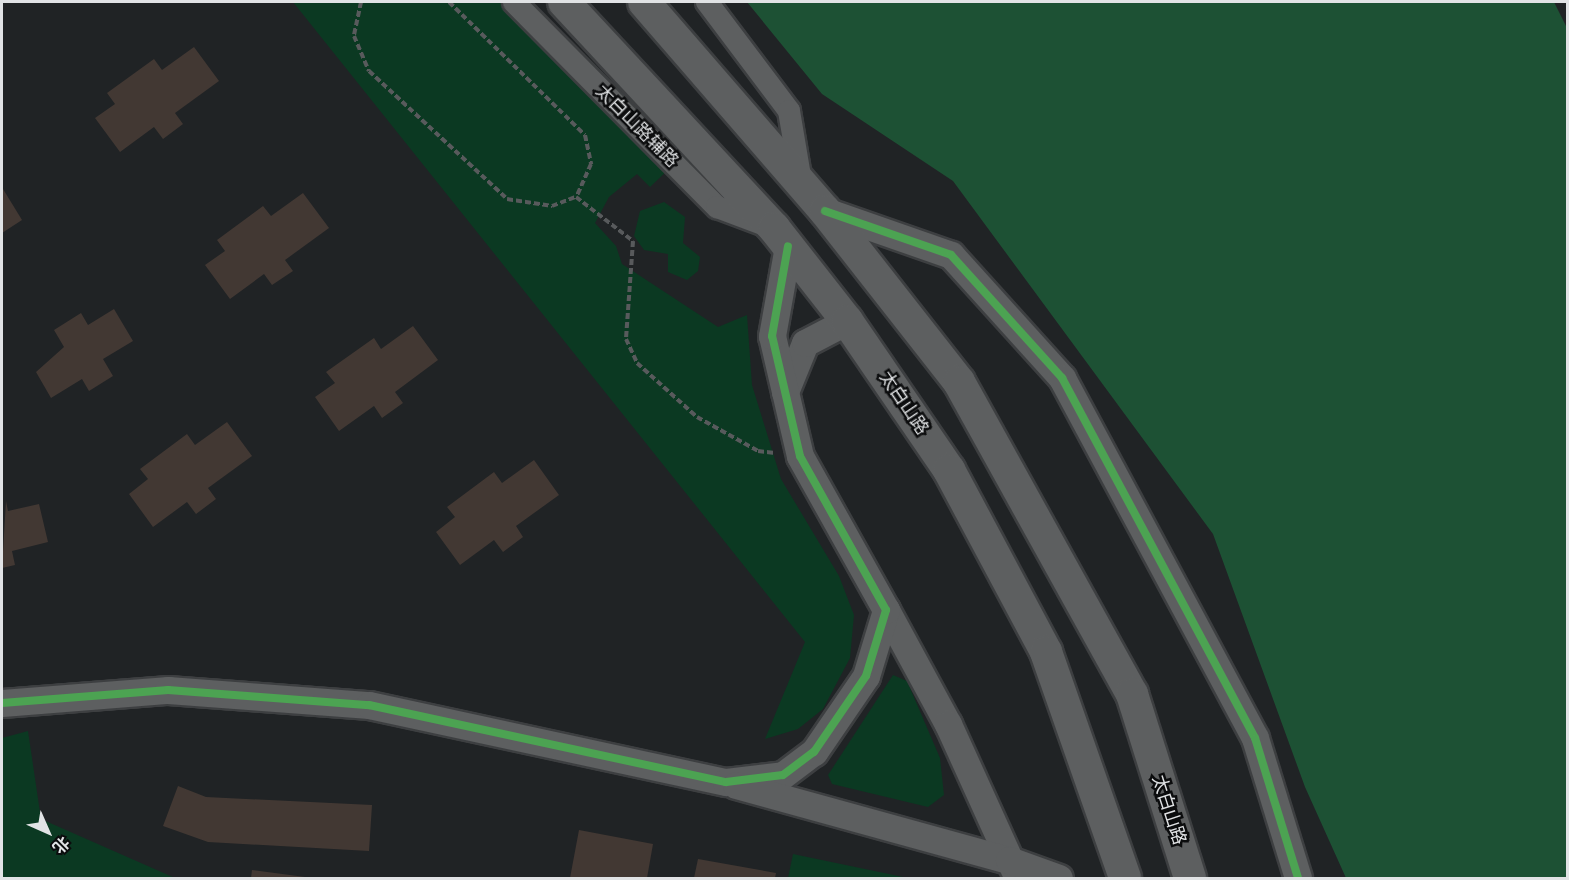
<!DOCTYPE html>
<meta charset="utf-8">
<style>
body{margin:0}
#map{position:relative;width:1569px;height:880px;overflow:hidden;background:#202325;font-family:Raleway,"Noto Sans SC",sans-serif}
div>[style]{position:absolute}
.green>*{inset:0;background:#0b3922}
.forest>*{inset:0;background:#1d5134}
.building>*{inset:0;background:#423833}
.path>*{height:4px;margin-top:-2px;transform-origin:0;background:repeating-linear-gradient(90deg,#585a5c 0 6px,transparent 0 9px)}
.roads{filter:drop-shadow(2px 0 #3d3f41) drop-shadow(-2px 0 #3d3f41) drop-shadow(0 2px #3d3f41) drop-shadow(0 -2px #3d3f41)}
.minor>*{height:22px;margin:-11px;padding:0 11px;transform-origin:11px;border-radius:11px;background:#5d5f60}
.tertiary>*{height:27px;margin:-13.5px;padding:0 13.5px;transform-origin:13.5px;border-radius:13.5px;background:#5d5f60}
.secondary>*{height:32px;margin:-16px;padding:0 16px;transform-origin:16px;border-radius:16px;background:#5d5f60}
.cycleway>*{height:8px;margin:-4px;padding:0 4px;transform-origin:4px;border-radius:4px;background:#4ca352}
span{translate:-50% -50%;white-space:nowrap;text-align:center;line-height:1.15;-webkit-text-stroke:5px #0b0c0d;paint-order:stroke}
.street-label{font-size:18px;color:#e1e3e5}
.frame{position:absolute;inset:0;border:3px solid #e1e3e5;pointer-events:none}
.north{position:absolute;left:18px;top:802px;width:60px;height:60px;-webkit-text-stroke:4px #0b0c0d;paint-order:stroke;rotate:135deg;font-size:16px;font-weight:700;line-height:24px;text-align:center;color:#e1e3e5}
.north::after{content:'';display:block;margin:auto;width:21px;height:27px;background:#e1e3e5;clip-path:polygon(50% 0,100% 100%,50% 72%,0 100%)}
</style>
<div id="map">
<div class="green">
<i style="clip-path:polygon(293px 2px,508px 2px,670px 168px,650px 187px,637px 174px,609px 197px,595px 223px,616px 246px,622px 264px,718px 327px,747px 315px,752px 385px,781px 479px,839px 576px,854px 615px,850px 658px,823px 709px,798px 729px,765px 739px,805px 642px)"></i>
<i style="clip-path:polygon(664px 202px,685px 217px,683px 243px,700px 257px,698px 271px,687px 280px,668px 272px,668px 254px,644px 250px,634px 236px,640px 211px)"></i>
<i style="clip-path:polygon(893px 675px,907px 681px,940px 758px,944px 795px,928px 807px,832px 784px,828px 775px)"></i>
<i style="clip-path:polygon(28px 731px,41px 819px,175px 878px,2px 878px,2px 738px)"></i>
<i style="clip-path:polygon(793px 854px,908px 878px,788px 878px)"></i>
</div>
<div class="forest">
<i style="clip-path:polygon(747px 2px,1554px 2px,1568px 30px,1567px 878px,1346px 878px,1305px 787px,1213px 534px,953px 181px,822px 94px)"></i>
</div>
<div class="building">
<i style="clip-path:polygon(194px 47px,219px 81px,175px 113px,183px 124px,163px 139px,154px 127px,120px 152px,95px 118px,115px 104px,107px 93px,154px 59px,162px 70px)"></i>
<i style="clip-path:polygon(3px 189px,22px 220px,2px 233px,2px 190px)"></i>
<i style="clip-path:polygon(303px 193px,329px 228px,285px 260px,293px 271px,272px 285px,264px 274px,230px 299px,205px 265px,225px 251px,217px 240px,263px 206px,271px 216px)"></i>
<i style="clip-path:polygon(114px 309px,133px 341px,103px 359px,113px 376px,89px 391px,82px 379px,51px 398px,36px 372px,64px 347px,54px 330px,81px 313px,88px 325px)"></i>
<i style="clip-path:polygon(413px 326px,438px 360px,395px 392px,403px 403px,382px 418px,374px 406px,339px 431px,315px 397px,335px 383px,326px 372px,374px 338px,381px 349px)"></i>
<i style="clip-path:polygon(227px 422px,252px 456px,208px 488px,216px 499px,196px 514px,187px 502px,153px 527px,129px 494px,148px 479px,140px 469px,187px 434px,195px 445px)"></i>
<i style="clip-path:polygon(534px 460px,559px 495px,516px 526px,523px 537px,503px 552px,494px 540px,460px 565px,436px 532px,455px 517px,447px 507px,494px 472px,502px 483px)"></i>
<i style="clip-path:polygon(6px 501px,8px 511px,39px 504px,48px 542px,12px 551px,15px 565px,2px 568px)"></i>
<i style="clip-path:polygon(178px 786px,206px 797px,372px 805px,369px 851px,208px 842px,163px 826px)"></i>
<i style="clip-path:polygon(579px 830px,653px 844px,647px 878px,570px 878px)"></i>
<i style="clip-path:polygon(698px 859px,776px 873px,775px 878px,694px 878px)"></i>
<i style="clip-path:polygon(252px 870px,305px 877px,305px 878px,251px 878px)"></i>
</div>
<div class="path">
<i style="left:361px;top:2px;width:35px;rotate:102deg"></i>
<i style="left:354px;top:36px;width:38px;rotate:67deg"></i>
<i style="left:369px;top:71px;width:188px;rotate:42.8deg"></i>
<i style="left:507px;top:199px;width:46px;rotate:8.8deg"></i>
<i style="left:552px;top:206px;width:26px;rotate:-21deg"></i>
<i style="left:576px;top:197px;width:72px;rotate:37.7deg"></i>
<i style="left:633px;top:241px;width:98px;rotate:94.1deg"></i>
<i style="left:626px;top:339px;width:26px;rotate:65deg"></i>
<i style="left:637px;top:363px;width:81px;rotate:42deg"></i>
<i style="left:697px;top:417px;width:70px;rotate:29.1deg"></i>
<i style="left:758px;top:451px;width:17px;rotate:7deg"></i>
<i style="left:449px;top:2px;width:190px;rotate:44.4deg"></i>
<i style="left:585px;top:135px;width:30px;rotate:78deg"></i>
<i style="left:591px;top:164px;width:36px;rotate:114deg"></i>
<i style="left:1567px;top:2px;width:1px"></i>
</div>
<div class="roads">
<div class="minor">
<i style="left:514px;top:2px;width:289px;rotate:45.3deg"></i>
<i style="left:717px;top:207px;width:54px;rotate:20.4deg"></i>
<i style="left:707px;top:2px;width:136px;rotate:53deg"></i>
<i style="left:789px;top:111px;width:72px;rotate:80.4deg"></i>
</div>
<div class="tertiary">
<i style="left:825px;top:211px;width:133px;rotate:19.2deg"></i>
<i style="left:951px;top:255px;width:166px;rotate:47.9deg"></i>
<i style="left:1062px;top:378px;width:408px;rotate:61.8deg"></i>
<i style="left:1255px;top:738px;width:146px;rotate:72.9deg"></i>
<i style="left:785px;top:392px;width:53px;rotate:-67.8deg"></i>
<i style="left:805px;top:343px;width:47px;rotate:-27.6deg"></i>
<i style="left:886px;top:610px;width:130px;rotate:61.5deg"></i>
<i style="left:948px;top:724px;width:162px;rotate:65.6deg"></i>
<i style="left:2px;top:703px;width:167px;rotate:-4.5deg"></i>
<i style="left:168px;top:690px;width:202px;rotate:4.3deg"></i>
<i style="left:369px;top:705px;width:365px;rotate:12.2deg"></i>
<i style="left:726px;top:782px;width:57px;rotate:-7deg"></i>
<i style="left:783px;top:775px;width:39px;rotate:-37deg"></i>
<i style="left:814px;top:752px;width:92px;rotate:-55.6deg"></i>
<i style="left:866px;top:676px;width:69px;rotate:-73.1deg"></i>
<i style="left:886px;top:610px;width:176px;rotate:-119.2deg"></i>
<i style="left:800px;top:456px;width:123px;rotate:-103.1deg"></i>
<i style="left:772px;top:336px;width:91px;rotate:-79.9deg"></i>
<i style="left:736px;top:785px;width:283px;rotate:15.4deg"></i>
<i style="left:1009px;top:860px;width:53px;rotate:19.8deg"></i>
</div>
<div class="secondary">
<i style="left:564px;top:2px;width:309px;rotate:47.1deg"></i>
<i style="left:774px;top:228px;width:118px;rotate:51.9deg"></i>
<i style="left:847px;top:321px;width:181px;rotate:55.6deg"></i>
<i style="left:949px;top:470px;width:206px;rotate:61.9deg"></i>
<i style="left:1046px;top:652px;width:239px;rotate:70.7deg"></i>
<i style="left:644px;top:2px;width:276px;rotate:49.1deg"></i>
<i style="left:825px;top:211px;width:217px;rotate:51.9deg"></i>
<i style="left:959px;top:382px;width:357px;rotate:61deg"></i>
<i style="left:1132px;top:694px;width:193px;rotate:72.5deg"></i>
</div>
</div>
<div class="cycleway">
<i style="left:825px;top:211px;width:133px;rotate:19.2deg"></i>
<i style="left:951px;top:255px;width:166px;rotate:47.9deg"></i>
<i style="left:1062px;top:378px;width:408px;rotate:61.8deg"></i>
<i style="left:1255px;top:738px;width:146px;rotate:72.9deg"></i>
<i style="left:2px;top:703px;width:167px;rotate:-4.5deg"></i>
<i style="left:168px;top:690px;width:202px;rotate:4.3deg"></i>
<i style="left:369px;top:705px;width:365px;rotate:12.2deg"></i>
<i style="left:726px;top:782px;width:57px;rotate:-7deg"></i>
<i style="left:783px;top:775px;width:39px;rotate:-37deg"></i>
<i style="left:814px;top:752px;width:92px;rotate:-55.6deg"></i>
<i style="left:866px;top:676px;width:69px;rotate:-73.1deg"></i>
<i style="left:886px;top:610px;width:176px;rotate:-119.2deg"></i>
<i style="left:800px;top:456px;width:123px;rotate:-103.1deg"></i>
<i style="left:772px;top:336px;width:91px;rotate:-79.9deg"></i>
</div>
<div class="street-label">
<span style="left:637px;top:126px;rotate:45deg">太白山路辅路</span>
<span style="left:904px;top:403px;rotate:56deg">太白山路</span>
<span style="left:1169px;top:810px;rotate:72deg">太白山路</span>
</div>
<div class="frame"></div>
<div class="north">北</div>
</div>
